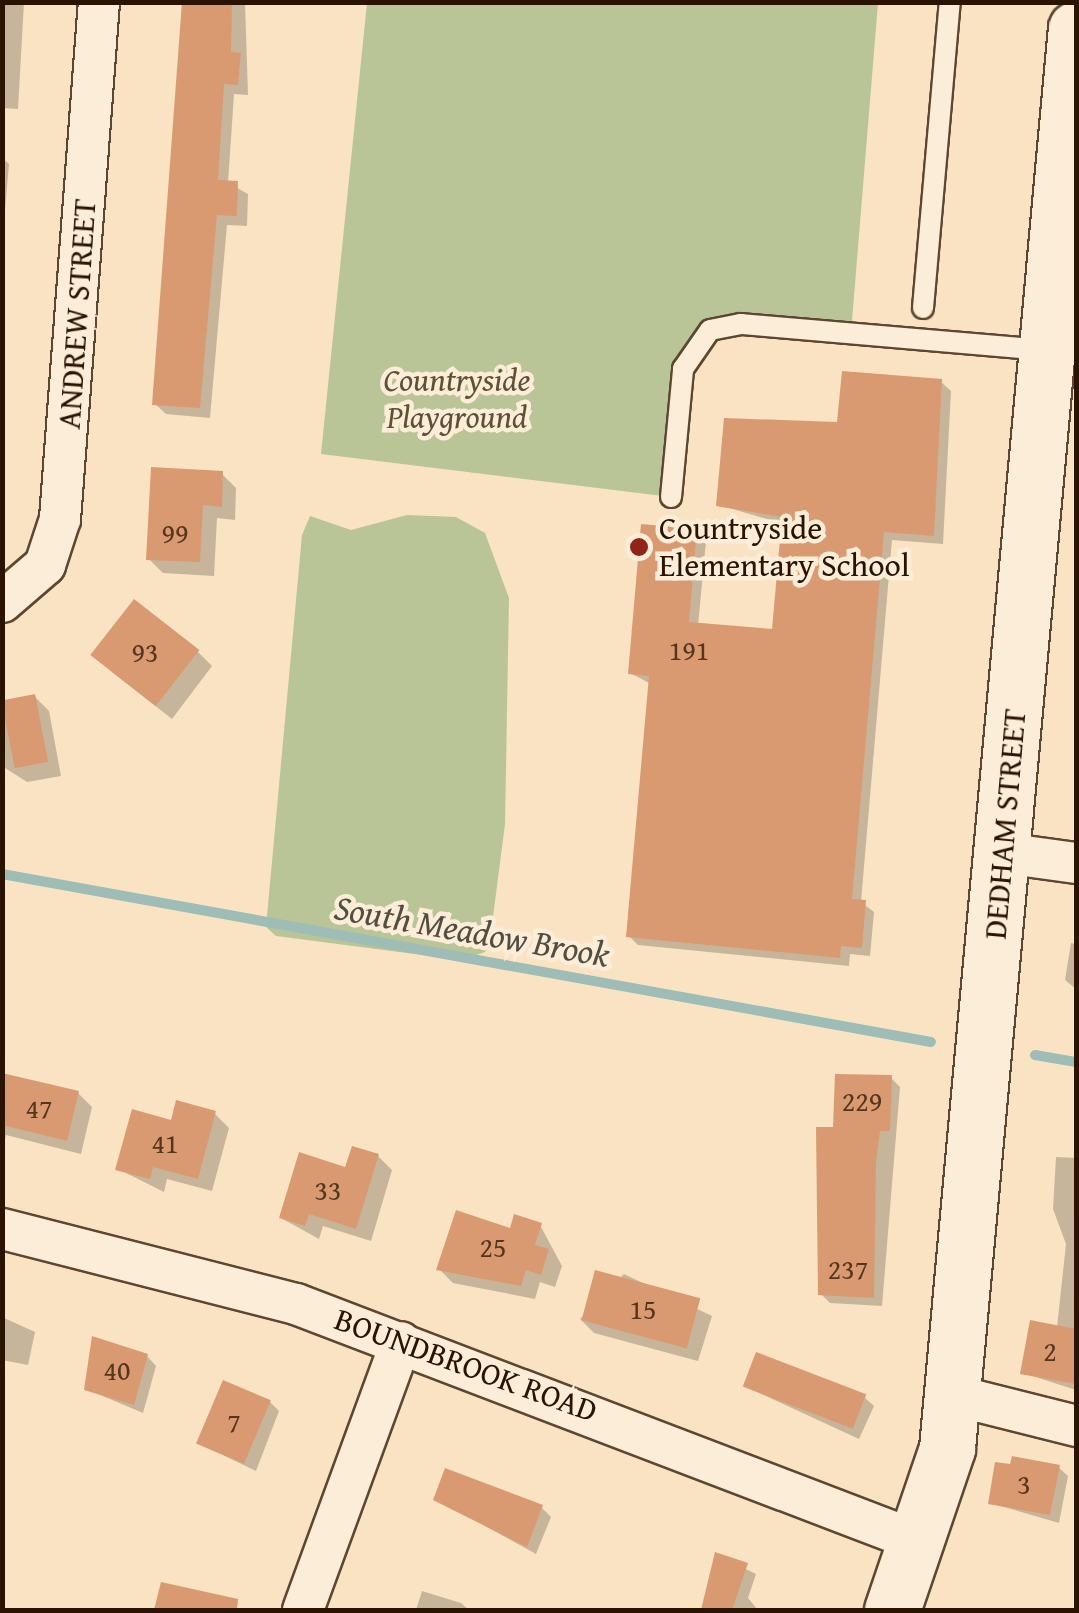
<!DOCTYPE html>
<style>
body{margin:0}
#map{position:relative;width:1079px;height:1613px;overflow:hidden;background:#f9e3c2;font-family:"Gentium Book Plus",serif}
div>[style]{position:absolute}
.green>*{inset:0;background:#b9c597}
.shadow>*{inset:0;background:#0003}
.stream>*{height:10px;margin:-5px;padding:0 5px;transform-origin:5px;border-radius:5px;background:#9ebdb7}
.building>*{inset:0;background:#d99a72;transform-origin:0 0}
.roads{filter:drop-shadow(2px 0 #5e4731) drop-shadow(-2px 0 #5e4731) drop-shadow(0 2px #5e4731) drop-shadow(0 -2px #5e4731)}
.service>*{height:20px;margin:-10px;padding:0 10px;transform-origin:10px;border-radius:10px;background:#fbedd7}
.minor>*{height:40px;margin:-20px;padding:0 20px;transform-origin:20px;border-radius:20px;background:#fbedd7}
.secondary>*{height:55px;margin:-27.5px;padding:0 27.5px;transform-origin:27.5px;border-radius:27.5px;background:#fbedd7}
.dots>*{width:28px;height:28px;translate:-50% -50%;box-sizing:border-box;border:5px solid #fbedd7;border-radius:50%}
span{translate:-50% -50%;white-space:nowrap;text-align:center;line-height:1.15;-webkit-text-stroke:9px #fbedd7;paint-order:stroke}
.number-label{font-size:28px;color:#56351d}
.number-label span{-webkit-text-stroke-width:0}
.street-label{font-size:32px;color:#2b1301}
.park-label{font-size:32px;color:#5d5136;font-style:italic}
.poi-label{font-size:32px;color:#2b1301}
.left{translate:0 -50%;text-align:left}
.water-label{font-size:35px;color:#534e41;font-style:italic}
.frame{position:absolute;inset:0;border:5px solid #2b1301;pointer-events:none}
</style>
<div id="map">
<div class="green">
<i style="clip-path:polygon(367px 3px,878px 3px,851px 333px,741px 324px,697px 340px,671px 497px,321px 454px)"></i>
<i style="clip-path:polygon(407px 515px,456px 517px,485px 533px,509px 598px,505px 824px,490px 940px,485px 952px,461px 960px,276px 936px,266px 927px,302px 535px,310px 516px,351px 530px)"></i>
</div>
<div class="shadow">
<i style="clip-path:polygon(2px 2px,24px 2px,18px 109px,2px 108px)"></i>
<i style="clip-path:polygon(183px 2px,245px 2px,248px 95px,234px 94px,228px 183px,248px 194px,247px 226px,227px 225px,210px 418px,166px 414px,155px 404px)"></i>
<i style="clip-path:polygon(2px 158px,9px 164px,2px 246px)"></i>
<i style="clip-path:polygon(941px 382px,951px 391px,943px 544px,892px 540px,861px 902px,874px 912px,870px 956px,850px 954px,849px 966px,638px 945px,629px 936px,651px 684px,630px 673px,696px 531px,706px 541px,698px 626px,775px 632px,784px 524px,719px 505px,839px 425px)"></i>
<i style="clip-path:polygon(222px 474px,236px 488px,235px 520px,217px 518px,214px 576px,163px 573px,149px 559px)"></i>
<i style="clip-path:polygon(198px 652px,212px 666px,172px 719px,108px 669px)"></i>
<i style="clip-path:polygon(35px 697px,49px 711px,61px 776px,27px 782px,2px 766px,2px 703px)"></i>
<i style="clip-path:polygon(1071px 943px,1076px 944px,1076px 989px,1065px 980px)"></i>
<i style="clip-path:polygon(891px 1078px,900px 1087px,882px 1306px,830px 1303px,821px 1294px)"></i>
<i style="clip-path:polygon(2px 1079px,78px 1093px,92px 1107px,81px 1154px,6px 1135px,2px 1151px)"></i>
<i style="clip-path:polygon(215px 1114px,229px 1128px,212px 1191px,167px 1179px,164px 1192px,118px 1169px,172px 1123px)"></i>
<i style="clip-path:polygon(378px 1156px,392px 1170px,371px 1241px,323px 1226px,319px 1239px,281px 1218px)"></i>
<i style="clip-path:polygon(1056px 1157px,1076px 1158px,1076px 1390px,1023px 1373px,1057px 1327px,1066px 1244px,1053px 1209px)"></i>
<i style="clip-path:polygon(540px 1225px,562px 1266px,555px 1287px,540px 1282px,535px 1299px,453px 1283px,439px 1269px)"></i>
<i style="clip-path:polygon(624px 1274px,712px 1316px,698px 1361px,594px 1333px,580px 1319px)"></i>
<i style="clip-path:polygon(2px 1317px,35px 1332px,28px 1365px,2px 1360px)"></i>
<i style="clip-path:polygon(147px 1356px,156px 1366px,143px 1413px,86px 1389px)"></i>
<i style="clip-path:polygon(744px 1386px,864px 1397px,874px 1406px,859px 1439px)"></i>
<i style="clip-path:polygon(270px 1402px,279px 1411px,256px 1471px,200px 1444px)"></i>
<i style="clip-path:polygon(1058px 1467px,1068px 1476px,1059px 1523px,990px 1503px)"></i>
<i style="clip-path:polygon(436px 1499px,541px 1507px,551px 1517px,536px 1554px)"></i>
<i style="clip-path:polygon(717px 1555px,756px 1574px,748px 1598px,758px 1610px,702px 1610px)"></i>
<i style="clip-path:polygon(422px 1591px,461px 1603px,469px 1610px,416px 1610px)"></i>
</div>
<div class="stream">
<i style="left:2px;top:874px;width:944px;rotate:10.25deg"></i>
<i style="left:1035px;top:1055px;width:42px;rotate:9.7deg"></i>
</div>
<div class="building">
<i style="clip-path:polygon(182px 2px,232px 2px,231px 52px,241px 53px,238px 85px,224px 84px,218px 180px,238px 181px,237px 216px,217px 215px,200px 408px,152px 405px)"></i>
<i style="clip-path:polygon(842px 371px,942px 379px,934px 536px,884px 532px,852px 899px,866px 900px,862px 948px,841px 946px,840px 958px,626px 937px,649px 676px,628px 674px,641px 524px,697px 529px,689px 622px,772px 629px,782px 517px,716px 506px,724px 418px,837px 422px)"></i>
<i style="clip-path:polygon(151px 467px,223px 471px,222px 507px,203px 505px,200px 562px,146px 560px)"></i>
<i style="left:134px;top:599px;width:83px;height:71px;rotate:38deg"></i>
<i style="left:35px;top:694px;width:69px;height:34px;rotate:79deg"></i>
<i style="clip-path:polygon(2px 1073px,79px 1091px,67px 1141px,2px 1125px)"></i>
<i style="clip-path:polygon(835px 1074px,892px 1075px,890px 1131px,880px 1131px,876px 1162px,874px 1298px,818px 1295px,816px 1127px,833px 1127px)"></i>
<i style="clip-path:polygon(176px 1100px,216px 1111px,198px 1179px,153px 1167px,150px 1179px,115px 1170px,132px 1109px,171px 1120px)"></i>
<i style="clip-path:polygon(352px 1146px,379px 1154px,356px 1229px,309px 1214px,305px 1226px,279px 1218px,299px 1152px,345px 1167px)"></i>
<i style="clip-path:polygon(456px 1210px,510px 1228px,514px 1214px,542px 1223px,535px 1245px,549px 1249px,541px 1275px,526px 1270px,521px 1286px,436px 1270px)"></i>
<i style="left:595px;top:1270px;width:109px;height:52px;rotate:15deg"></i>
<i style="clip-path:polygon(1030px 1320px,1076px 1329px,1076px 1384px,1020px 1374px)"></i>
<i style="clip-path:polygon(92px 1336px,148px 1354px,134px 1405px,84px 1390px)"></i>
<i style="left:756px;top:1352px;width:118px;height:37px;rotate:21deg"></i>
<i style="left:223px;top:1380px;width:52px;height:69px;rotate:23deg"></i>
<i style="clip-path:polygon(1012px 1456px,1060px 1465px,1050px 1515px,988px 1504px,995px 1462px,1010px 1464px)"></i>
<i style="clip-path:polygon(445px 1468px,543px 1505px,527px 1547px,433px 1500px)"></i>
<i style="clip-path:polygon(715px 1552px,748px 1563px,732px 1610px,701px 1610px)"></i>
<i style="clip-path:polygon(161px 1582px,238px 1599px,237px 1610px,154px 1610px)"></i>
</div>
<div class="roads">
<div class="service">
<i style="left:923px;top:308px;width:307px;rotate:-85deg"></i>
<i style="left:671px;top:497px;width:129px;rotate:-84.6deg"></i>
<i style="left:683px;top:369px;width:47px;rotate:-55.3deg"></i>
<i style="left:710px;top:330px;width:32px;rotate:-11deg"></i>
<i style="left:741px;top:324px;width:303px;rotate:4.9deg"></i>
</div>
<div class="minor">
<i style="left:2px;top:602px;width:57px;rotate:-40.7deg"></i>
<i style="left:45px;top:565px;width:48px;rotate:-71.9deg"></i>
<i style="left:60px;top:519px;width:518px;rotate:-85.69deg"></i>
<i style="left:1003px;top:853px;width:74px;rotate:7.8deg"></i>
<i style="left:2px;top:1229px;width:303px;rotate:14.3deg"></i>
<i style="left:296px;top:1304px;width:665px;rotate:20.89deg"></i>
<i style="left:953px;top:1395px;width:127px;rotate:14.1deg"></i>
<i style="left:303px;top:1610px;width:285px;rotate:-69.9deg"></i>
</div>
<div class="secondary">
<i style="left:892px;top:1610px;width:171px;rotate:-71.2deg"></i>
<i style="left:947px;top:1448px;width:1425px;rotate:-84.81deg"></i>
</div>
</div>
<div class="dots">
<i style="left:639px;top:547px;background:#8f2418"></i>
</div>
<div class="number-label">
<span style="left:175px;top:533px">99</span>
<span style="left:689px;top:650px">191</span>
<span style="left:145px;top:652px">93</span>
<span style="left:862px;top:1101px">229</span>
<span style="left:39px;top:1108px">47</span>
<span style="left:165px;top:1143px">41</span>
<span style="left:328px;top:1190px">33</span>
<span style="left:493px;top:1247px">25</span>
<span style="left:848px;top:1269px">237</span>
<span style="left:643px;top:1309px">15</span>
<span style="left:1050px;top:1351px">2</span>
<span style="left:117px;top:1370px">40</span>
<span style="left:234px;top:1422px">7</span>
<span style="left:1024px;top:1484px">3</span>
</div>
<div class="street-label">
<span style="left:77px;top:314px;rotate:-86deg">ANDREW STREET</span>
<span style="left:1005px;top:824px;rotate:-85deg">DEDHAM STREET</span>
<span style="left:466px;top:1365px;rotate:20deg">BOUNDBROOK ROAD</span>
</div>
<div class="park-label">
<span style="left:457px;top:399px">Countryside<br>Playground</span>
</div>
<div class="poi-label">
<span class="left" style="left:659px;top:547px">Countryside<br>Elementary School</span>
</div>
<div class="water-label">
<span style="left:472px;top:931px;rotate:10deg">South Meadow Brook</span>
</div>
<div class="frame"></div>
</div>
